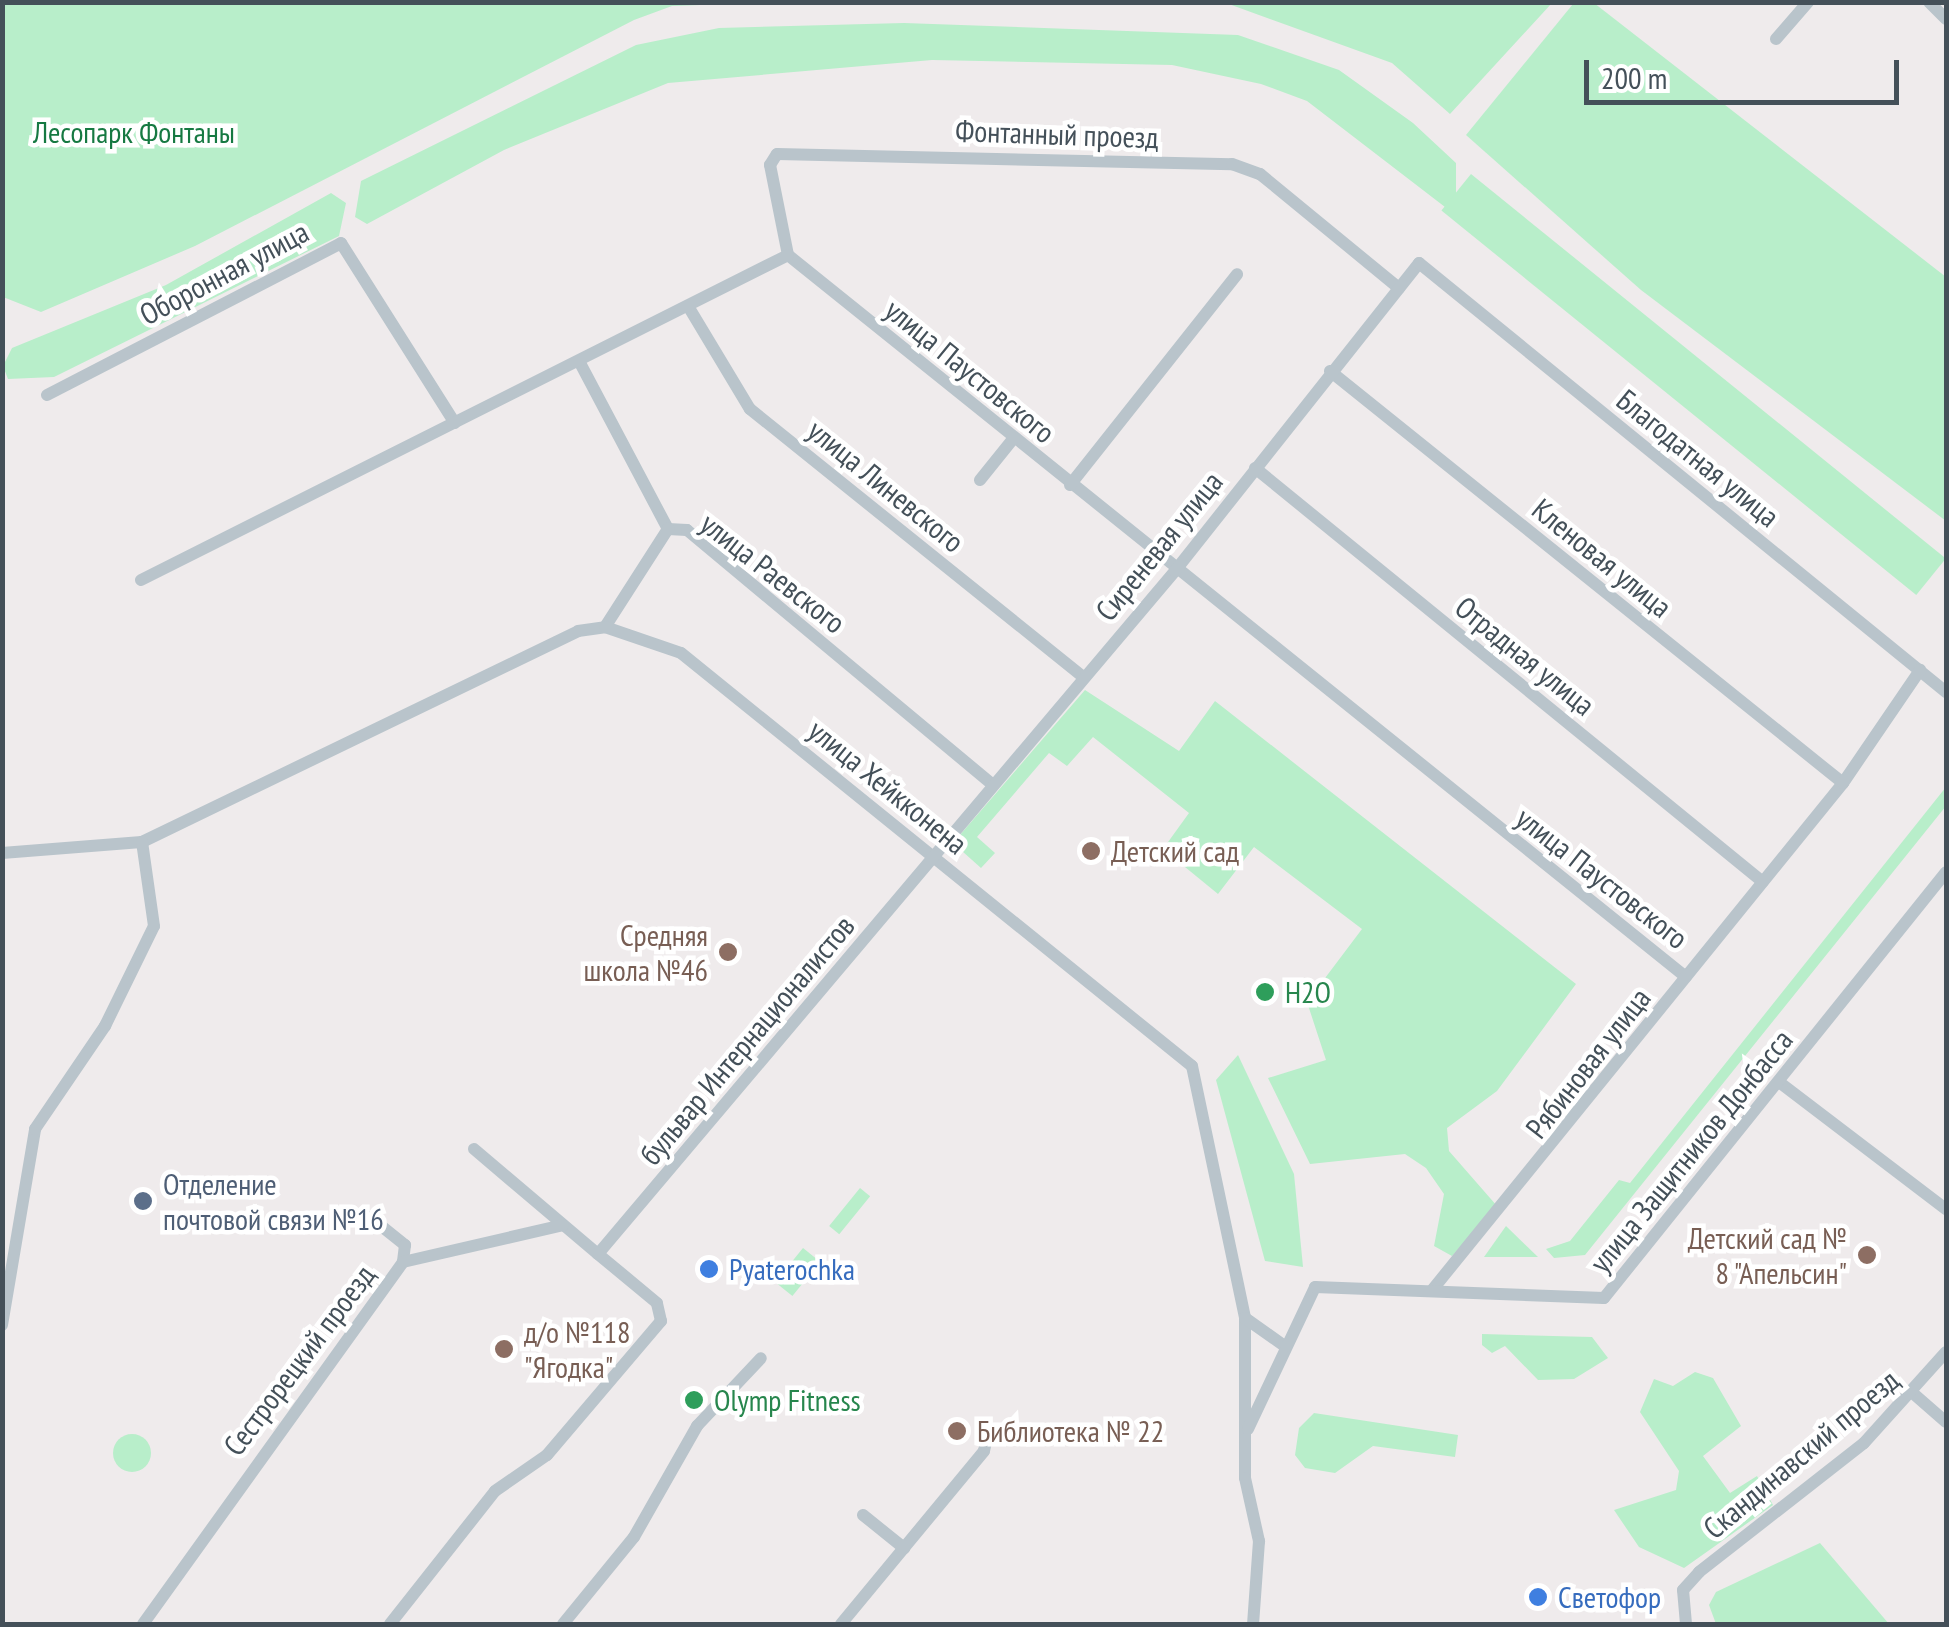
<!DOCTYPE html>
<meta charset="utf-8">
<style>
body{margin:0}
#map{position:relative;width:1949px;height:1627px;overflow:hidden;background:#efebec;font-family:"PT Sans Narrow",sans-serif}
div>[style]{position:absolute}
.green>*{inset:0;background:#b8eeca;transform-origin:0 0}
.round{border-radius:50%}
.minor>*{height:12px;margin:-6px;padding:0 6px;transform-origin:6px;border-radius:6px;background:#b9c4cb}
.dots>*{width:28px;height:28px;translate:-50% -50%;box-sizing:border-box;border:5px solid #fff;border-radius:50%}
span{translate:-50% -50%;white-space:nowrap;text-align:center;line-height:1.15;-webkit-text-stroke:9px #fff;paint-order:stroke}
.park-label{font-size:30px;color:#167942}
.street-label{font-size:30px;color:#445059}
.education-label{font-size:30px;color:#785e54}
.left{translate:0 -50%;text-align:left}
.right{translate:-100% -50%;text-align:right}
.leisure-label{font-size:30px;color:#27864d}
.service-label{font-size:30px;color:#4e5e75}
.shop-label{font-size:30px;color:#366cbe}
.frame{position:absolute;inset:0;border:5px solid #445059;pointer-events:none}
.scale{position:absolute;left:1584px;top:60px;width:315px;height:45px;box-sizing:border-box;border:5px solid #445059;border-top:0;padding-left:12px;font-size:30px;line-height:35px;white-space:nowrap;color:#445059;-webkit-text-stroke:8px #fff;paint-order:stroke}
</style>
<div id="map">
<div class="green">
<i style="clip-path:polygon(3px 2px,757px 2px,757px 3px,672px 6px,634px 20px,195px 246px,41px 312px,3px 297px)"></i>
<i style="clip-path:polygon(1226px 3px,1552px 3px,1450px 114px,1392px 63px)"></i>
<i style="clip-path:polygon(1594px 3px,1946px 277px,1946px 521px,1641px 290px,1466px 135px,1573px 4px)"></i>
<i style="clip-path:polygon(904px 23px,1238px 35px,1339px 70px,1413px 123px,1456px 163px,1456px 202px,1445px 207px,1307px 101px,1261px 84px,1172px 65px,932px 60px,668px 83px,504px 150px,367px 224px,355px 217px,361px 181px,636px 45px,719px 28px)"></i>
<i style="left:1471px;top:174px;width:611px;height:47px;rotate:39deg"></i>
<i style="clip-path:polygon(331px 193px,346px 203px,339px 236px,54px 377px,8px 379px,3px 366px,12px 348px,166px 285px)"></i>
<i style="clip-path:polygon(1085px 690px,1179px 751px,1215px 701px,1576px 984px,1497px 1091px,1447px 1128px,1449px 1151px,1497px 1206px,1452px 1256px,1434px 1246px,1444px 1194px,1426px 1168px,1405px 1154px,1310px 1164px,1268px 1078px,1326px 1060px,1307px 1002px,1362px 929px,1254px 847px,1218px 894px,1163px 849px,1189px 813px,1093px 737px,1067px 766px,1049px 753px,977px 837px,995px 853px,981px 868px,953px 843px)"></i>
<i style="clip-path:polygon(1946px 787px,1946px 806px,1585px 1255px,1554px 1258px,1546px 1249px,1570px 1241px,1619px 1180px,1630px 1183px)"></i>
<i style="clip-path:polygon(1238px 1055px,1294px 1174px,1303px 1267px,1265px 1261px,1216px 1080px)"></i>
<i style="left:860px;top:1188px;width:13px;height:49px;rotate:39deg"></i>
<i style="clip-path:polygon(1506px 1226px,1538px 1257px,1484px 1257px)"></i>
<i style="left:803px;top:1248px;width:22px;height:44px;rotate:39deg"></i>
<i style="clip-path:polygon(1482px 1334px,1592px 1337px,1608px 1358px,1574px 1379px,1538px 1380px,1505px 1346px,1492px 1353px,1482px 1345px)"></i>
<i style="clip-path:polygon(1695px 1372px,1713px 1378px,1741px 1426px,1703px 1456px,1730px 1493px,1757px 1476px,1773px 1505px,1684px 1568px,1639px 1547px,1614px 1510px,1676px 1490px,1679px 1471px,1640px 1412px,1654px 1379px,1673px 1386px)"></i>
<i style="clip-path:polygon(1314px 1413px,1458px 1435px,1455px 1457px,1373px 1446px,1335px 1473px,1305px 1468px,1295px 1455px,1299px 1428px)"></i>
<i class="round" style="left:113px;top:1434px;width:38px;height:38px"></i>
<i style="clip-path:polygon(1820px 1543px,1889px 1624px,1716px 1624px,1709px 1605px,1716px 1592px)"></i>
</div>
<div class="minor">
<i style="left:1929px;top:2px;width:24px;rotate:45deg"></i>
<i style="left:1776px;top:39px;width:49px;rotate:-49.1deg"></i>
<i style="left:788px;top:255px;width:1152px;rotate:38.8deg"></i>
<i style="left:788px;top:255px;width:92px;rotate:-101.3deg"></i>
<i style="left:770px;top:165px;width:13px;rotate:-58deg"></i>
<i style="left:777px;top:154px;width:455px;rotate:1.3deg"></i>
<i style="left:1232px;top:164px;width:30px;rotate:20deg"></i>
<i style="left:1260px;top:174px;width:180px;rotate:39.4deg"></i>
<i style="left:688px;top:306px;width:120px;rotate:59deg"></i>
<i style="left:750px;top:409px;width:427px;rotate:38.8deg"></i>
<i style="left:579px;top:361px;width:190px;rotate:62.1deg"></i>
<i style="left:668px;top:529px;width:19px;rotate:3deg"></i>
<i style="left:687px;top:530px;width:397px;rotate:39.8deg"></i>
<i style="left:1330px;top:371px;width:658px;rotate:38.77deg"></i>
<i style="left:47px;top:395px;width:331px;rotate:-27.3deg"></i>
<i style="left:341px;top:243px;width:213px;rotate:57.7deg"></i>
<i style="left:1255px;top:468px;width:655px;rotate:39.18deg"></i>
<i style="left:980px;top:480px;width:53px;rotate:-51.2deg"></i>
<i style="left:1070px;top:485px;width:269px;rotate:-51.6deg"></i>
<i style="left:141px;top:580px;width:724px;rotate:-26.67deg"></i>
<i style="left:605px;top:627px;width:117px;rotate:-57.3deg"></i>
<i style="left:2px;top:853px;width:140px;rotate:-4.5deg"></i>
<i style="left:142px;top:842px;width:484px;rotate:-25.8deg"></i>
<i style="left:578px;top:631px;width:27px;rotate:-8deg"></i>
<i style="left:605px;top:627px;width:80px;rotate:18.9deg"></i>
<i style="left:681px;top:653px;width:657px;rotate:38.95deg"></i>
<i style="left:1192px;top:1066px;width:258px;rotate:78.1deg"></i>
<i style="left:1245px;top:1318px;width:160px;rotate:90deg"></i>
<i style="left:1245px;top:1478px;width:65px;rotate:77.5deg"></i>
<i style="left:1259px;top:1541px;width:83px;rotate:94.1deg"></i>
<i style="left:1779px;top:1082px;width:210px;rotate:37.3deg"></i>
<i style="left:474px;top:1149px;width:162px;rotate:40.3deg"></i>
<i style="left:598px;top:1254px;width:894px;rotate:-49.81deg"></i>
<i style="left:1175px;top:571px;width:393px;rotate:-51.6deg"></i>
<i style="left:1419px;top:263px;width:680px;rotate:39.15deg"></i>
<i style="left:370px;top:1217px;width:45px;rotate:38.7deg"></i>
<i style="left:405px;top:1245px;width:17px;rotate:97deg"></i>
<i style="left:1433px;top:1289px;width:651px;rotate:-50.98deg"></i>
<i style="left:1843px;top:783px;width:137px;rotate:-55.7deg"></i>
<i style="left:1245px;top:1318px;width:50px;rotate:35.3deg"></i>
<i style="left:2px;top:1325px;width:199px;rotate:-80.4deg"></i>
<i style="left:35px;top:1129px;width:125px;rotate:-55.8deg"></i>
<i style="left:105px;top:1026px;width:111px;rotate:-63.9deg"></i>
<i style="left:154px;top:926px;width:85px;rotate:-98.1deg"></i>
<i style="left:1915px;top:1395px;width:41px;rotate:41.1deg"></i>
<i style="left:1248px;top:1429px;width:157px;rotate:-64.7deg"></i>
<i style="left:1315px;top:1287px;width:289px;rotate:2.2deg"></i>
<i style="left:1604px;top:1298px;width:546px;rotate:-51.24deg"></i>
<i style="left:863px;top:1515px;width:53px;rotate:38.8deg"></i>
<i style="left:143px;top:1624px;width:446px;rotate:-54.3deg"></i>
<i style="left:403px;top:1262px;width:164px;rotate:-13deg"></i>
<i style="left:390px;top:1624px;width:169px;rotate:-51.7deg"></i>
<i style="left:495px;top:1491px;width:63px;rotate:-34.7deg"></i>
<i style="left:547px;top:1455px;width:176px;rotate:-49.6deg"></i>
<i style="left:661px;top:1321px;width:18px;rotate:-103deg"></i>
<i style="left:657px;top:1303px;width:77px;rotate:-140.3deg"></i>
<i style="left:563px;top:1624px;width:112px;rotate:-50.8deg"></i>
<i style="left:634px;top:1537px;width:128px;rotate:-60.4deg"></i>
<i style="left:697px;top:1426px;width:93px;rotate:-46.7deg"></i>
<i style="left:841px;top:1624px;width:224px;rotate:-50.4deg"></i>
<i style="left:984px;top:1451px;width:24px;rotate:-78deg"></i>
<i style="left:1686px;top:1624px;width:34px;rotate:-95deg"></i>
<i style="left:1683px;top:1590px;width:24px;rotate:-48deg"></i>
<i style="left:1699px;top:1572px;width:209px;rotate:-38deg"></i>
<i style="left:1864px;top:1443px;width:122px;rotate:-48deg"></i>
</div>
<div class="dots">
<i style="left:1091px;top:851px;background:#8d6e63"></i>
<i style="left:728px;top:952px;background:#8d6e63"></i>
<i style="left:1265px;top:992px;background:#2e9e5b"></i>
<i style="left:143px;top:1201px;background:#5c6f8a"></i>
<i style="left:1867px;top:1255px;background:#8d6e63"></i>
<i style="left:709px;top:1269px;background:#3f7fe0"></i>
<i style="left:504px;top:1349px;background:#8d6e63"></i>
<i style="left:694px;top:1400px;background:#2e9e5b"></i>
<i style="left:957px;top:1431px;background:#8d6e63"></i>
<i style="left:1538px;top:1597px;background:#3f7fe0"></i>
</div>
<div class="park-label">
<span style="left:134px;top:132px">Лесопарк Фонтаны</span>
</div>
<div class="street-label">
<span style="left:1057px;top:134px;rotate:2deg">Фонтанный проезд</span>
<span style="left:224px;top:273px;rotate:-28deg">Оборонная улица</span>
<span style="left:970px;top:371px;rotate:39deg">улица Паустовского</span>
<span style="left:1698px;top:458px;rotate:39deg">Благодатная улица</span>
<span style="left:886px;top:486px;rotate:39deg">улица Линевского</span>
<span style="left:1159px;top:546px;rotate:-51deg">Сиреневая улица</span>
<span style="left:1602px;top:558px;rotate:39deg">Кленовая улица</span>
<span style="left:773px;top:573px;rotate:38deg">улица Раевского</span>
<span style="left:1525px;top:656px;rotate:39deg">Отрадная улица</span>
<span style="left:888px;top:787px;rotate:39deg">улица Хейкконена</span>
<span style="left:1602px;top:878px;rotate:38deg">улица Паустовского</span>
<span style="left:747px;top:1040px;rotate:-50deg">бульвар Интернационалистов</span>
<span style="left:1588px;top:1063px;rotate:-52deg">Рябиновая улица</span>
<span style="left:1691px;top:1151px;rotate:-51deg">улица Защитников Донбасса</span>
<span style="left:299px;top:1360px;rotate:-53deg">Сестрорецкий проезд</span>
<span style="left:1801px;top:1454px;rotate:-40deg">Скандинавский проезд</span>
</div>
<div class="education-label">
<span class="left" style="left:1111px;top:851px">Детский сад</span>
<span class="right" style="left:708px;top:952px">Средняя<br>школа №46</span>
<span class="right" style="left:1847px;top:1255px">Детский сад №<br>8 "Апельсин"</span>
<span class="left" style="left:524px;top:1349px">д/о №118<br>"Ягодка"</span>
<span class="left" style="left:977px;top:1431px">Библиотека № 22</span>
</div>
<div class="leisure-label">
<span class="left" style="left:1285px;top:992px">H2O</span>
<span class="left" style="left:714px;top:1400px">Olymp Fitness</span>
</div>
<div class="service-label">
<span class="left" style="left:163px;top:1201px">Отделение<br>почтовой связи №16</span>
</div>
<div class="shop-label">
<span class="left" style="left:729px;top:1269px">Pyaterochka</span>
<span class="left" style="left:1558px;top:1597px">Светофор</span>
</div>
<div class="frame"></div>
<div class="scale">200 m</div>
</div>
